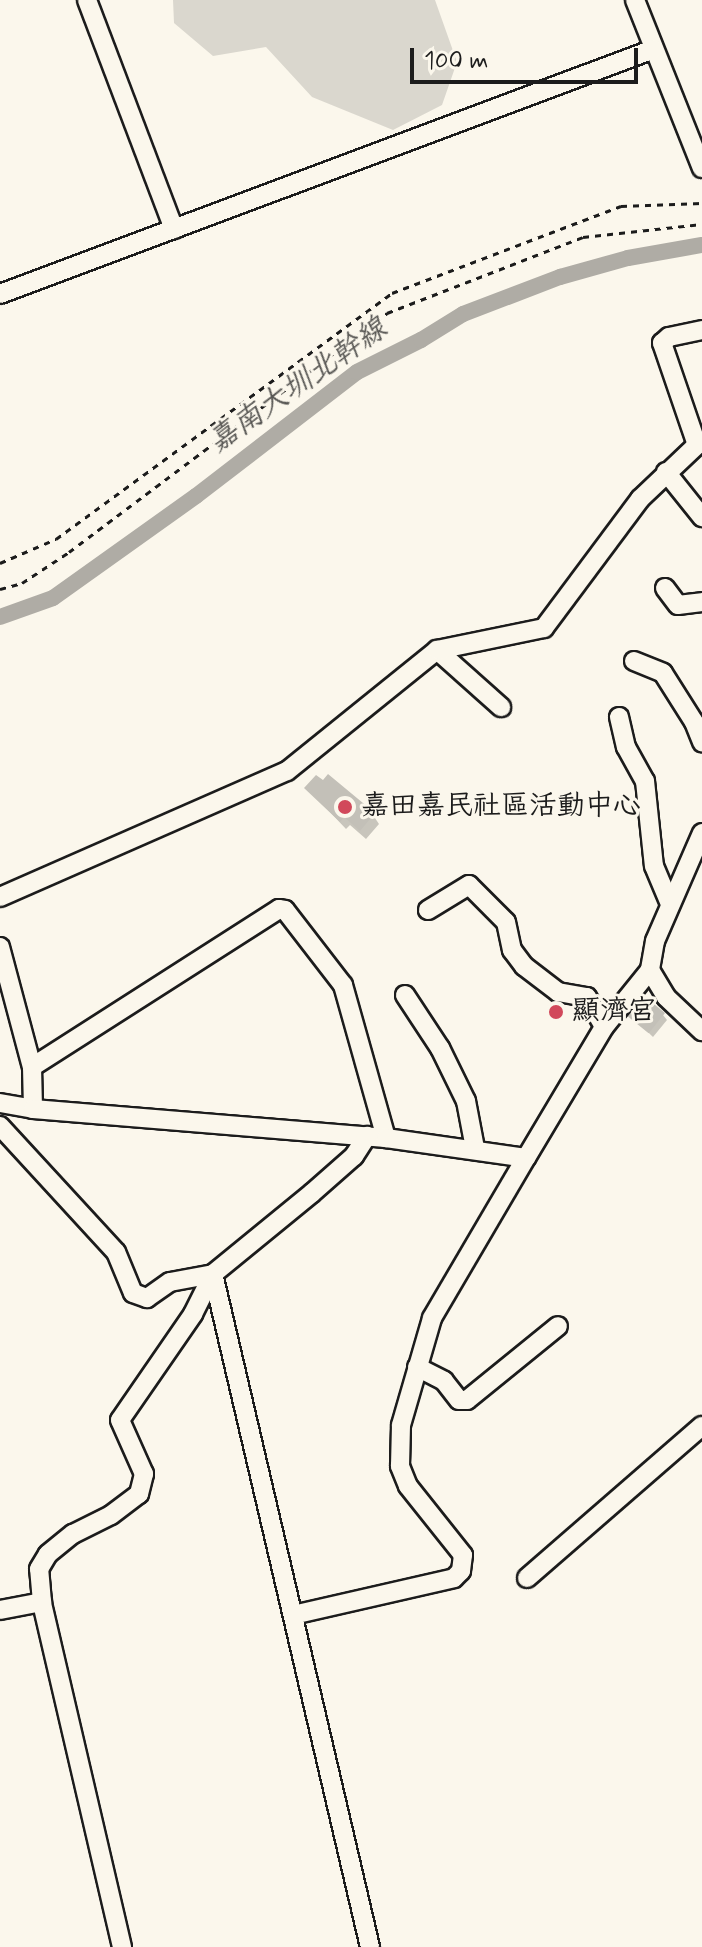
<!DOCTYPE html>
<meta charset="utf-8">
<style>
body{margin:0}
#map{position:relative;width:702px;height:1947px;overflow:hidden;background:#fbf7ec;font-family:Mynerve,"LXGW WenKai TC",sans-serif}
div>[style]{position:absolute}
.green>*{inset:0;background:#dad7ce}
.shadow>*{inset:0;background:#0003}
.canal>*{height:16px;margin:-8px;padding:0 8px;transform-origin:8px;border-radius:8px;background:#afaca5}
.building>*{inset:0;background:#c3c0b8;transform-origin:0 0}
.path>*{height:3px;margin-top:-1.5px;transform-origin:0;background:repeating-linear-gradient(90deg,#1c1c1c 0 6px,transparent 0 12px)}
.roads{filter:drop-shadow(2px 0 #1c1c1c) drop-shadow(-2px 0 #1c1c1c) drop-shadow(0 2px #1c1c1c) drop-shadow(0 -2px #1c1c1c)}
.minor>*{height:18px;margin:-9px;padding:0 9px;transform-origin:9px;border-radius:9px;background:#fbf7ec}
.dots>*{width:22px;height:22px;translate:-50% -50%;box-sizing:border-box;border:4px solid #fbf7ec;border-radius:50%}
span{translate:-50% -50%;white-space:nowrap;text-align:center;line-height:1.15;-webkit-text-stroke:6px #fbf7ec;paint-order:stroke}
.poi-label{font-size:28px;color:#1c1c1c}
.left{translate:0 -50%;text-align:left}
.water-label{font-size:30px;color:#575653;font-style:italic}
.scale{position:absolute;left:410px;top:48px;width:228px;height:36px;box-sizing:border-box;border:4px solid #1c1c1c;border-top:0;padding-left:10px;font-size:24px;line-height:28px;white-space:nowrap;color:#1c1c1c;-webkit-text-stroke:6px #fbf7ec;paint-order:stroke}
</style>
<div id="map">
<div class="green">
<i style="clip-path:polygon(173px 0,435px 0,457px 62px,442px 105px,393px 130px,312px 97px,266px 47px,213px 56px,174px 23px)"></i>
</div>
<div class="shadow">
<i style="clip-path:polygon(307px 788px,373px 815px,379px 824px,366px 839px,350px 825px,346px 829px)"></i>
<i style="clip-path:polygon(663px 1015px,667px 1020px,653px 1037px,631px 1016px)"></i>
</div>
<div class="canal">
<i style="left:0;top:617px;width:56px;rotate:-19.7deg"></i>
<i style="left:53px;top:598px;width:176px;rotate:-35.5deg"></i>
<i style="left:196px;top:496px;width:203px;rotate:-37.6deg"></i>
<i style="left:357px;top:372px;width:72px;rotate:-26.6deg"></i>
<i style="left:421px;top:340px;width:49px;rotate:-31.8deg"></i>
<i style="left:463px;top:314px;width:104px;rotate:-20.9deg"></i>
<i style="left:560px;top:277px;width:71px;rotate:-15.6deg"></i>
<i style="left:628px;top:258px;width:75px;rotate:-10deg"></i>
</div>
<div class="building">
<i style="clip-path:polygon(328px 774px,375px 813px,360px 831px,344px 817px,340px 822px,304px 788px,316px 775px,323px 780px)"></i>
<i style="left:644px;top:996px;width:27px;height:26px;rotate:39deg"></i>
</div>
<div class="path">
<i style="left:0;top:563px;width:61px;rotate:-23.2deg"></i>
<i style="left:56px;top:539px;width:416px;rotate:-36.2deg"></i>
<i style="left:392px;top:293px;width:245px;rotate:-20.8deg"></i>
<i style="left:621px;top:206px;width:81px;rotate:-2.1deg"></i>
<i style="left:0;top:589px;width:23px;rotate:-15deg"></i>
<i style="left:22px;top:583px;width:56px;rotate:-33.4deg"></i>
<i style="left:69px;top:552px;width:398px;rotate:-36.9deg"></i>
<i style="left:387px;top:313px;width:210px;rotate:-21.2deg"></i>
<i style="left:583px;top:237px;width:120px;rotate:-6.2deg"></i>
</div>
<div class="roads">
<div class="minor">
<i style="left:87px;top:0;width:245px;rotate:69.2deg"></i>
<i style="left:635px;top:0;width:181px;rotate:68.3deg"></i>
<i style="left:0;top:294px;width:698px;rotate:-20.54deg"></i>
<i style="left:666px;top:472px;width:58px;rotate:51.3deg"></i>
<i style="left:665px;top:588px;width:21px;rotate:53deg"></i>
<i style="left:678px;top:605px;width:24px;rotate:-7deg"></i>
<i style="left:437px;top:650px;width:86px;rotate:41.7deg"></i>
<i style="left:634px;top:661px;width:31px;rotate:22deg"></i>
<i style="left:663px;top:673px;width:58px;rotate:57.7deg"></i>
<i style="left:694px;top:722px;width:22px;rotate:68deg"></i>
<i style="left:619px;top:717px;width:31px;rotate:77deg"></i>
<i style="left:626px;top:747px;width:39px;rotate:61deg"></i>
<i style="left:645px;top:781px;width:85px;rotate:84deg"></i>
<i style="left:654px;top:866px;width:41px;rotate:67.2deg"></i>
<i style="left:702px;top:833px;width:118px;rotate:113.5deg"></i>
<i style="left:655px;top:941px;width:29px;rotate:100deg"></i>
<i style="left:650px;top:970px;width:31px;rotate:59deg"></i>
<i style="left:666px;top:997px;width:50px;rotate:43.4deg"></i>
<i style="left:0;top:897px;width:313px;rotate:-23.7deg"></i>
<i style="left:287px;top:771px;width:193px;rotate:-38.9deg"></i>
<i style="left:437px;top:650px;width:109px;rotate:-11.6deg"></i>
<i style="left:544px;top:628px;width:161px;rotate:-53.3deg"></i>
<i style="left:640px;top:499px;width:79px;rotate:-43.5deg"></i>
<i style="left:697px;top:445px;width:108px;rotate:-108.9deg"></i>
<i style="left:662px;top:343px;width:9px;rotate:-41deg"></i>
<i style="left:669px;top:337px;width:34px;rotate:-12deg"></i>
<i style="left:428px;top:910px;width:48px;rotate:-31.4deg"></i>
<i style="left:469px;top:885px;width:52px;rotate:45deg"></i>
<i style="left:506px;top:922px;width:29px;rotate:78deg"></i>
<i style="left:512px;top:950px;width:20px;rotate:53deg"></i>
<i style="left:524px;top:966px;width:43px;rotate:37.4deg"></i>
<i style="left:558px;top:992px;width:29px;rotate:10deg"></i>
<i style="left:587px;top:997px;width:34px;rotate:60deg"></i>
<i style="left:0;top:947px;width:124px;rotate:75.1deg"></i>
<i style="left:32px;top:1067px;width:42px;rotate:88.6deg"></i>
<i style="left:405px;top:995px;width:64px;rotate:56.6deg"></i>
<i style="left:440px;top:1048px;width:59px;rotate:63.9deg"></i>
<i style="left:466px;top:1101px;width:48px;rotate:79.2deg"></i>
<i style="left:32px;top:1067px;width:293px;rotate:-32.6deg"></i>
<i style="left:279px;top:909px;width:6px;rotate:9deg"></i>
<i style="left:285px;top:910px;width:95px;rotate:52.3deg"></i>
<i style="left:343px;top:985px;width:159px;rotate:74.3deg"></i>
<i style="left:0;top:1103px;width:34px;rotate:10deg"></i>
<i style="left:33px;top:1109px;width:354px;rotate:4.7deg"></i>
<i style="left:386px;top:1138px;width:141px;rotate:8.1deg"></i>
<i style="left:526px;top:1158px;width:152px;rotate:-59.2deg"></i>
<i style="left:604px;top:1027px;width:73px;rotate:-51.1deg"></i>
<i style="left:0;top:1126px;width:171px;rotate:47.4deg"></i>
<i style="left:116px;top:1252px;width:44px;rotate:67.5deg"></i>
<i style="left:133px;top:1293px;width:15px;rotate:20deg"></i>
<i style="left:147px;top:1298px;width:28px;rotate:-35deg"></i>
<i style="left:170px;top:1282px;width:44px;rotate:-10.5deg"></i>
<i style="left:213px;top:1274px;width:691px;rotate:76.87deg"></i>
<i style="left:417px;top:1367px;width:30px;rotate:27deg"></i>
<i style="left:444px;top:1381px;width:24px;rotate:52deg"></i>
<i style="left:459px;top:1400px;width:8px"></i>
<i style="left:467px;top:1400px;width:117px;rotate:-39.1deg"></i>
<i style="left:527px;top:1578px;width:232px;rotate:-41deg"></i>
<i style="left:0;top:1610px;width:43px;rotate:-10.8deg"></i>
<i style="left:293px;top:1615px;width:165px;rotate:-12.9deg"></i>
<i style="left:454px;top:1578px;width:10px;rotate:-45deg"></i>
<i style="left:461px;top:1571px;width:16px;rotate:-83deg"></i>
<i style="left:463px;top:1555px;width:88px;rotate:-128.6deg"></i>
<i style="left:408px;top:1486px;width:22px;rotate:-112deg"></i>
<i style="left:400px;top:1466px;width:41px;rotate:-88.6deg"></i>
<i style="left:401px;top:1425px;width:111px;rotate:-73.8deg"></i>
<i style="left:432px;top:1318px;width:186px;rotate:-59.6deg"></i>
<i style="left:122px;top:1947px;width:354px;rotate:-103.1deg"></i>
<i style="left:42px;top:1602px;width:33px;rotate:-95deg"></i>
<i style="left:39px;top:1569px;width:17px;rotate:-59deg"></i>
<i style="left:48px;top:1554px;width:32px;rotate:-39deg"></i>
<i style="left:73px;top:1534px;width:42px;rotate:-26.6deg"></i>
<i style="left:111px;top:1515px;width:35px;rotate:-37deg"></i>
<i style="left:139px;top:1494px;width:21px;rotate:-76deg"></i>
<i style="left:144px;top:1474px;width:59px;rotate:-114deg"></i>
<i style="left:120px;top:1420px;width:129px;rotate:-55.4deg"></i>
<i style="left:193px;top:1314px;width:45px;rotate:-63.4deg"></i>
<i style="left:213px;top:1274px;width:128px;rotate:-39.3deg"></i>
<i style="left:312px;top:1193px;width:56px;rotate:-41.4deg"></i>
<i style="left:354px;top:1156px;width:24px;rotate:-57deg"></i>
</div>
</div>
<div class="dots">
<i style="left:345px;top:807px;background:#d1495b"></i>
<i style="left:556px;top:1012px;background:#d1495b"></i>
</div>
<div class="poi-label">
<span class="left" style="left:361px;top:807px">嘉田嘉民社區活動中心</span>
<span class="left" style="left:572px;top:1012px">顯濟宮</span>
</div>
<div class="water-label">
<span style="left:298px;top:386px;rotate:-35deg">嘉南大圳北幹線</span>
</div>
<div class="scale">100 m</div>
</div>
